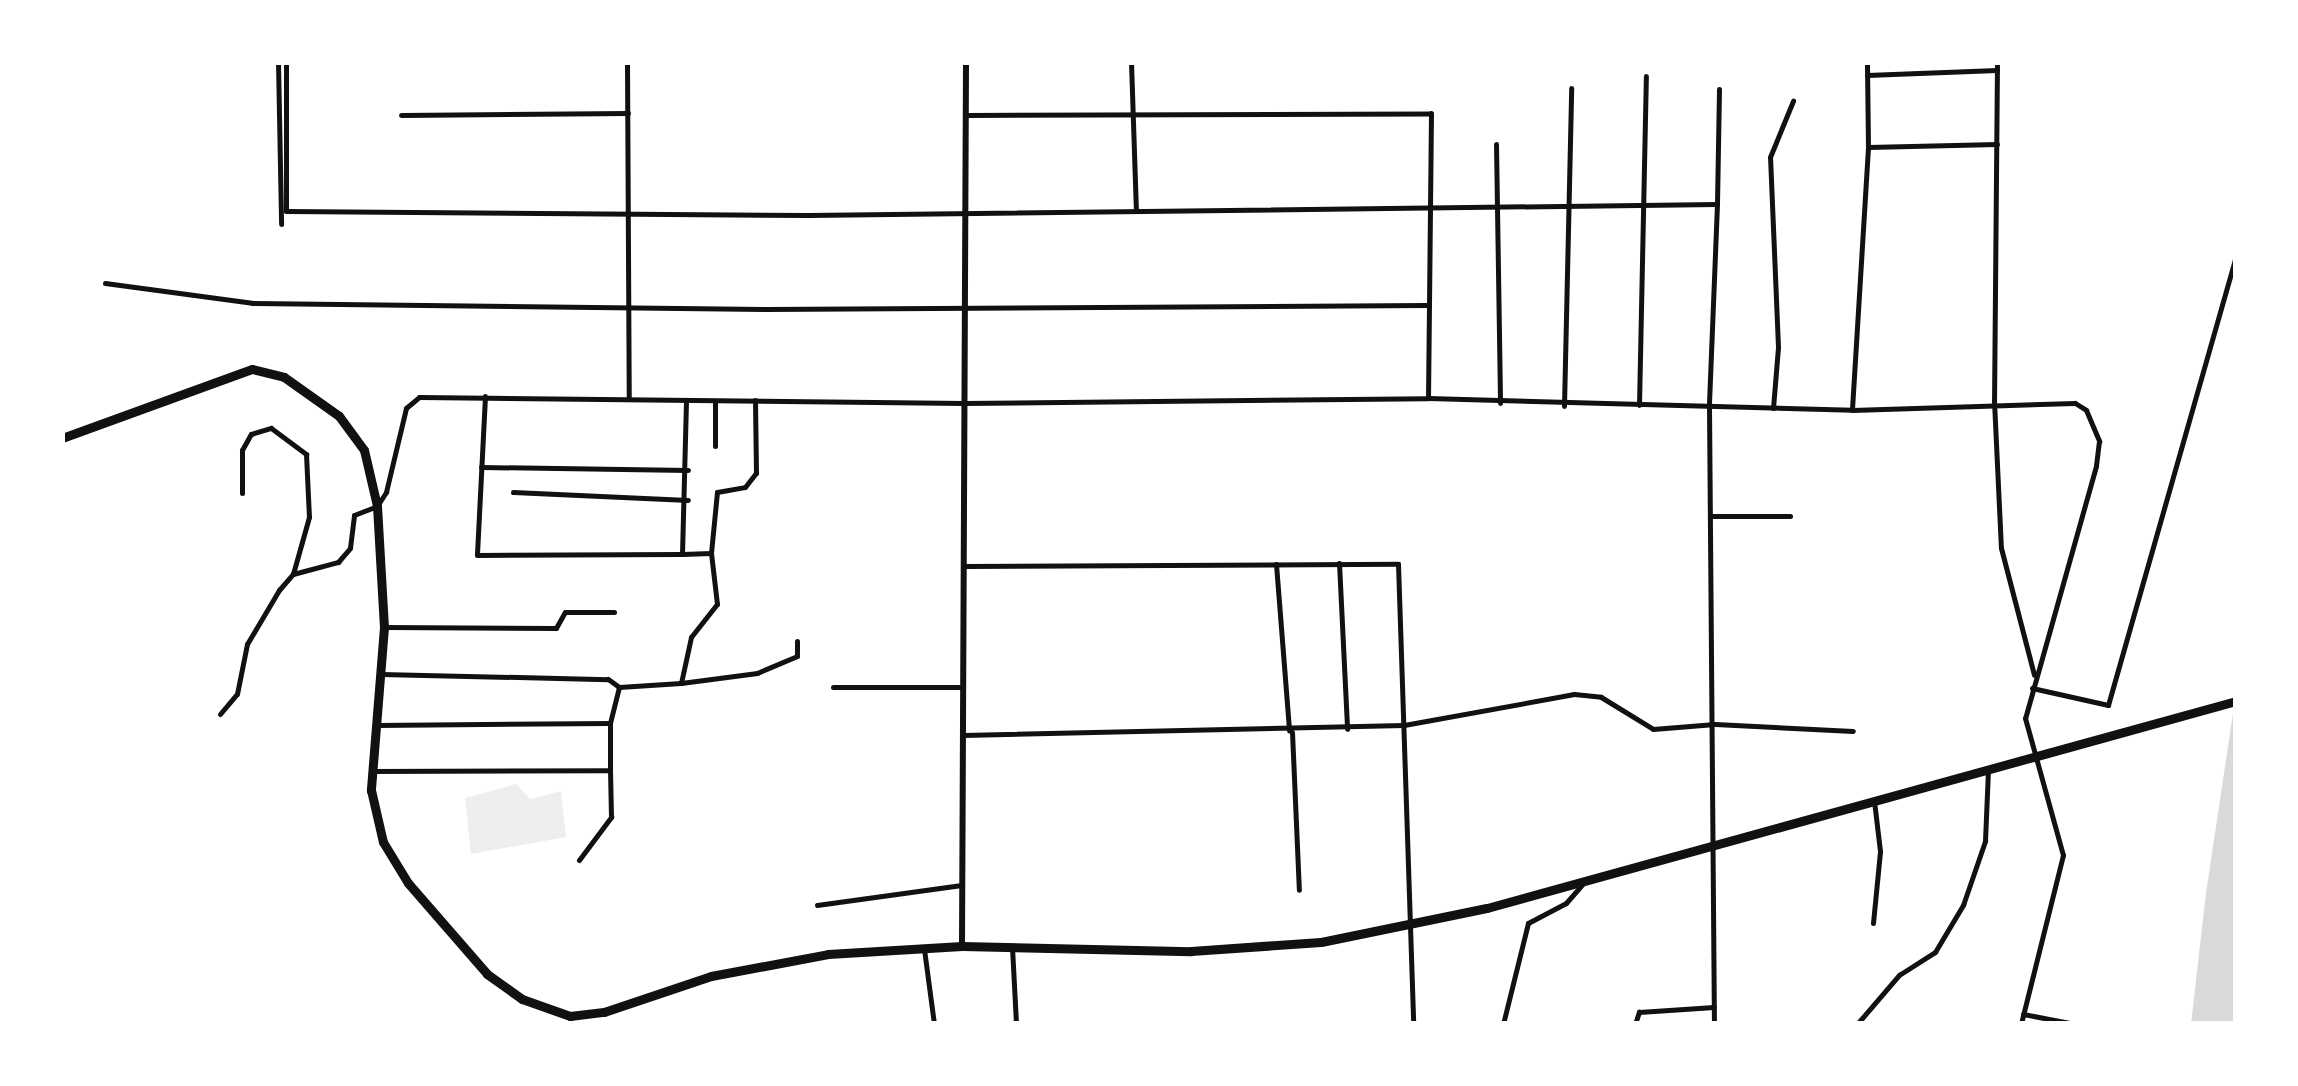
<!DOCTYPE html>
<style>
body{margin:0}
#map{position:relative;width:2298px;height:1086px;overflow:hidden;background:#fff;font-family:Lato,sans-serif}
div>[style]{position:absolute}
.green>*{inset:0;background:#eee}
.water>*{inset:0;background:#d9d9d9}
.minor>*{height:5px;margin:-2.5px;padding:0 2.5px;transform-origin:2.5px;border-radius:2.5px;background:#111}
.tertiary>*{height:6px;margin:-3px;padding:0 3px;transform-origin:3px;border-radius:3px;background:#111}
.primary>*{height:9px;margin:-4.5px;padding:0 4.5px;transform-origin:4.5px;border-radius:4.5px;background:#111}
span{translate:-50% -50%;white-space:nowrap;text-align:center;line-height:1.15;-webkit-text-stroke:8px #fff;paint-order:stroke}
.frame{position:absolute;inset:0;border:65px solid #fff;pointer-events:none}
</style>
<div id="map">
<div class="green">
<i style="clip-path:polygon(516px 784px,530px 799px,561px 791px,566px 837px,471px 854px,465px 798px)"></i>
</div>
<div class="water">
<i style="clip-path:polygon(2235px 700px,2235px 1023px,2191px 1024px,2206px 893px)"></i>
</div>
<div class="minor">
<i style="left:278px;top:62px;width:162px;rotate:88.9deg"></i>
<i style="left:286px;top:62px;width:149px;rotate:90deg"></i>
<i style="left:286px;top:211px;width:522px;rotate:0.44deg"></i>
<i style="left:808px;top:215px;width:909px;rotate:-0.69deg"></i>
<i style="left:1717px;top:204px;width:203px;rotate:92.3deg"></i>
<i style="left:1709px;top:407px;width:617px;rotate:89.54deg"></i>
<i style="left:627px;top:62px;width:336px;rotate:89.7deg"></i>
<i style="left:1131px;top:62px;width:147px;rotate:88.1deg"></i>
<i style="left:1997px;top:62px;width:339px;rotate:90.5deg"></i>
<i style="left:1994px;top:401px;width:147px;rotate:87.3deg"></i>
<i style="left:2001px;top:548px;width:131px;rotate:75.4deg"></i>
<i style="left:1867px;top:75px;width:130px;rotate:-2.2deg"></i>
<i style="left:401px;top:115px;width:227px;rotate:-0.5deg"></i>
<i style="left:966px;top:115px;width:465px;rotate:-0.2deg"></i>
<i style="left:1431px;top:113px;width:285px;rotate:90.6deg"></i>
<i style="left:1496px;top:144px;width:259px;rotate:89.1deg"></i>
<i style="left:1868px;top:147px;width:129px;rotate:-1.3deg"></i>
<i style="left:1717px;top:204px;width:115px;rotate:-89deg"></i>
<i style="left:105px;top:283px;width:148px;rotate:7.7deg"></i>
<i style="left:252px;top:303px;width:514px;rotate:0.67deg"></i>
<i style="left:766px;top:309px;width:661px;rotate:-0.35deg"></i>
<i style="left:485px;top:396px;width:159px;rotate:92.9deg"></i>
<i style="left:477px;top:555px;width:205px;rotate:-0.3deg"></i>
<i style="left:1639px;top:405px;width:329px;rotate:-88.8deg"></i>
<i style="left:1564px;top:406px;width:318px;rotate:-88.7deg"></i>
<i style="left:1773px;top:408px;width:61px;rotate:-85.3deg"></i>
<i style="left:1778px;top:347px;width:190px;rotate:-92.4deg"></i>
<i style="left:1770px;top:157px;width:61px;rotate:-67.7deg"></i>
<i style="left:1852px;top:409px;width:262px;rotate:-86.5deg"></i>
<i style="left:1868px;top:147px;width:85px;rotate:-90.7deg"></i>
<i style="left:715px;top:446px;width:45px;rotate:-90deg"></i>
<i style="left:481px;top:467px;width:207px;rotate:0.8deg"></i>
<i style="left:513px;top:492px;width:175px;rotate:2.6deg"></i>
<i style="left:242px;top:493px;width:43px;rotate:-90deg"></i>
<i style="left:242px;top:450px;width:18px;rotate:-61deg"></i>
<i style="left:251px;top:434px;width:21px;rotate:-17deg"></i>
<i style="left:271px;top:428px;width:44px;rotate:36.6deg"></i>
<i style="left:306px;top:454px;width:63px;rotate:87.3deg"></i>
<i style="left:309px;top:517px;width:59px;rotate:105.7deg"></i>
<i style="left:1711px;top:516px;width:79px"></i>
<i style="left:711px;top:553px;width:61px;rotate:-84.4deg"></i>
<i style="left:717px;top:492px;width:28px;rotate:-10deg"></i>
<i style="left:745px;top:487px;width:18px;rotate:-52deg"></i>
<i style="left:756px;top:473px;width:73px;rotate:-90.8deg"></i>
<i style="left:1339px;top:563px;width:166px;rotate:87.2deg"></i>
<i style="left:1276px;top:564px;width:167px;rotate:85.5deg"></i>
<i style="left:964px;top:566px;width:434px;rotate:-0.3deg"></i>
<i style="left:1398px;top:564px;width:460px;rotate:88.1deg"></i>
<i style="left:384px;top:627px;width:172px;rotate:0.3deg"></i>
<i style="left:556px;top:628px;width:18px;rotate:-61deg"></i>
<i style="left:565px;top:612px;width:49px"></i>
<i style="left:381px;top:674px;width:227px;rotate:1.3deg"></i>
<i style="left:608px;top:679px;width:14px;rotate:36deg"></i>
<i style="left:681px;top:683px;width:77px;rotate:-7.5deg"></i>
<i style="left:757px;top:673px;width:43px;rotate:-23deg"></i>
<i style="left:797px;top:656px;width:15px;rotate:-90deg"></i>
<i style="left:833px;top:687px;width:130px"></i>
<i style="left:2032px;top:688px;width:78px;rotate:12.6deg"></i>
<i style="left:2108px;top:705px;width:466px;rotate:-74.1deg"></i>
<i style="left:220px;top:714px;width:26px;rotate:-50deg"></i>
<i style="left:237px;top:694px;width:51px;rotate:-78.7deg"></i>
<i style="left:247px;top:644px;width:63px;rotate:-59.3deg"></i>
<i style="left:279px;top:590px;width:21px;rotate:-49deg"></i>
<i style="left:293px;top:574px;width:47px;rotate:-14.9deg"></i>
<i style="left:338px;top:562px;width:18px;rotate:-49deg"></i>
<i style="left:350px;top:548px;width:33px;rotate:-83deg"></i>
<i style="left:354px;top:515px;width:25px;rotate:-21deg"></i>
<i style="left:377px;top:506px;width:17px;rotate:-57deg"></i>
<i style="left:386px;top:492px;width:86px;rotate:-76.6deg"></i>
<i style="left:406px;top:408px;width:17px;rotate:-40deg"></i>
<i style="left:419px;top:397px;width:545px;rotate:0.63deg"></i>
<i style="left:964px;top:403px;width:464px;rotate:-0.6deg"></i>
<i style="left:1428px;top:398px;width:424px;rotate:1.6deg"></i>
<i style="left:1852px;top:410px;width:223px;rotate:-1.8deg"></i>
<i style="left:2075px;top:403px;width:13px;rotate:32deg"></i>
<i style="left:2086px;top:410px;width:34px;rotate:67deg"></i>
<i style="left:2099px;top:441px;width:25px;rotate:97deg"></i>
<i style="left:2096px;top:466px;width:262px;rotate:105.7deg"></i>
<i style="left:2025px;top:718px;width:142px;rotate:74.5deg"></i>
<i style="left:2063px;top:855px;width:174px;rotate:104deg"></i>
<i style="left:376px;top:725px;width:234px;rotate:-0.5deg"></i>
<i style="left:1292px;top:732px;width:158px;rotate:87.5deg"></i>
<i style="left:963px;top:735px;width:441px;rotate:-1.3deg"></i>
<i style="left:1404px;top:725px;width:173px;rotate:-10.3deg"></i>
<i style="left:1574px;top:694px;width:27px;rotate:6deg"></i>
<i style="left:1601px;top:697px;width:61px;rotate:31.6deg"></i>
<i style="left:1653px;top:729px;width:62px;rotate:-4.6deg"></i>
<i style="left:1715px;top:724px;width:138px;rotate:2.9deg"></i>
<i style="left:371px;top:771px;width:239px;rotate:-0.2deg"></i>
<i style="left:610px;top:770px;width:47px;rotate:-90deg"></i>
<i style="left:610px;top:723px;width:37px;rotate:-76deg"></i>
<i style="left:619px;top:687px;width:62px;rotate:-3.7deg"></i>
<i style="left:681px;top:683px;width:47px;rotate:-77.7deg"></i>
<i style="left:691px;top:637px;width:42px;rotate:-51.8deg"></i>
<i style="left:717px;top:604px;width:51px;rotate:-96.7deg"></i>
<i style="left:711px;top:553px;width:29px;rotate:178deg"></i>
<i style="left:682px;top:554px;width:154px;rotate:-88.5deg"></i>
<i style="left:579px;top:860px;width:54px;rotate:-53.3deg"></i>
<i style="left:611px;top:817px;width:47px;rotate:-91.2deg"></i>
<i style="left:817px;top:905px;width:146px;rotate:-7.9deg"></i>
<i style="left:1873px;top:923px;width:72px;rotate:-84.4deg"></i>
<i style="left:1880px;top:851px;width:50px;rotate:-96.8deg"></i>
<i style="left:1012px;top:947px;width:77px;rotate:87deg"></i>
<i style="left:924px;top:949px;width:76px;rotate:82.4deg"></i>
<i style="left:2023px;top:1014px;width:53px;rotate:10.9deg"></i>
<i style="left:1503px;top:1024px;width:104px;rotate:-76.1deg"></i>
<i style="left:1528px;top:923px;width:43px;rotate:-27.8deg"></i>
<i style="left:1566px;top:903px;width:28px;rotate:-49deg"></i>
<i style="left:1635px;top:1024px;width:13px;rotate:-72deg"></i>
<i style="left:1639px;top:1012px;width:75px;rotate:-3.8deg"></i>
<i style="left:1857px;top:1024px;width:65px;rotate:-49.4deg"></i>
<i style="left:1899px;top:975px;width:43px;rotate:-32.6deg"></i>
<i style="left:1935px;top:952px;width:55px;rotate:-59.2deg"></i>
<i style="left:1963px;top:905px;width:68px;rotate:-71deg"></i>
<i style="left:1985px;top:841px;width:71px;rotate:-87.6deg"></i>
</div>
<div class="tertiary">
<i style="left:962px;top:946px;width:884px;rotate:-89.74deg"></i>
</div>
<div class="primary">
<i style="left:62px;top:438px;width:202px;rotate:-20deg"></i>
<i style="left:252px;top:369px;width:33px;rotate:14deg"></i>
<i style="left:284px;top:377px;width:67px;rotate:35.3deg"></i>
<i style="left:339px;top:416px;width:42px;rotate:53.7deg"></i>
<i style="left:364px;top:450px;width:57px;rotate:76.9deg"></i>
<i style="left:377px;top:506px;width:121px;rotate:86.7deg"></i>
<i style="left:384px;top:627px;width:164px;rotate:94.6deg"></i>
<i style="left:371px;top:790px;width:53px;rotate:77deg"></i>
<i style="left:383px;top:842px;width:48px;rotate:58.6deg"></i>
<i style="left:408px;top:883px;width:121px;rotate:49deg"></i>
<i style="left:487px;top:974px;width:43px;rotate:35.5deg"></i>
<i style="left:522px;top:999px;width:51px;rotate:19.5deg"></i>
<i style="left:570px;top:1016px;width:34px;rotate:-7deg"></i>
<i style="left:604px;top:1012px;width:113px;rotate:-18.6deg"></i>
<i style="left:711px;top:976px;width:119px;rotate:-10.6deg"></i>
<i style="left:828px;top:954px;width:134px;rotate:-3.4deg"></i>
<i style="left:962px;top:946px;width:229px;rotate:1.3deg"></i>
<i style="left:1191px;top:951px;width:130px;rotate:-4deg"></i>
<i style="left:1321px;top:942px;width:169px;rotate:-11.6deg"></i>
<i style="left:1487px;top:908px;width:777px;rotate:-15.45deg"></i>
</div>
<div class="frame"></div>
</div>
